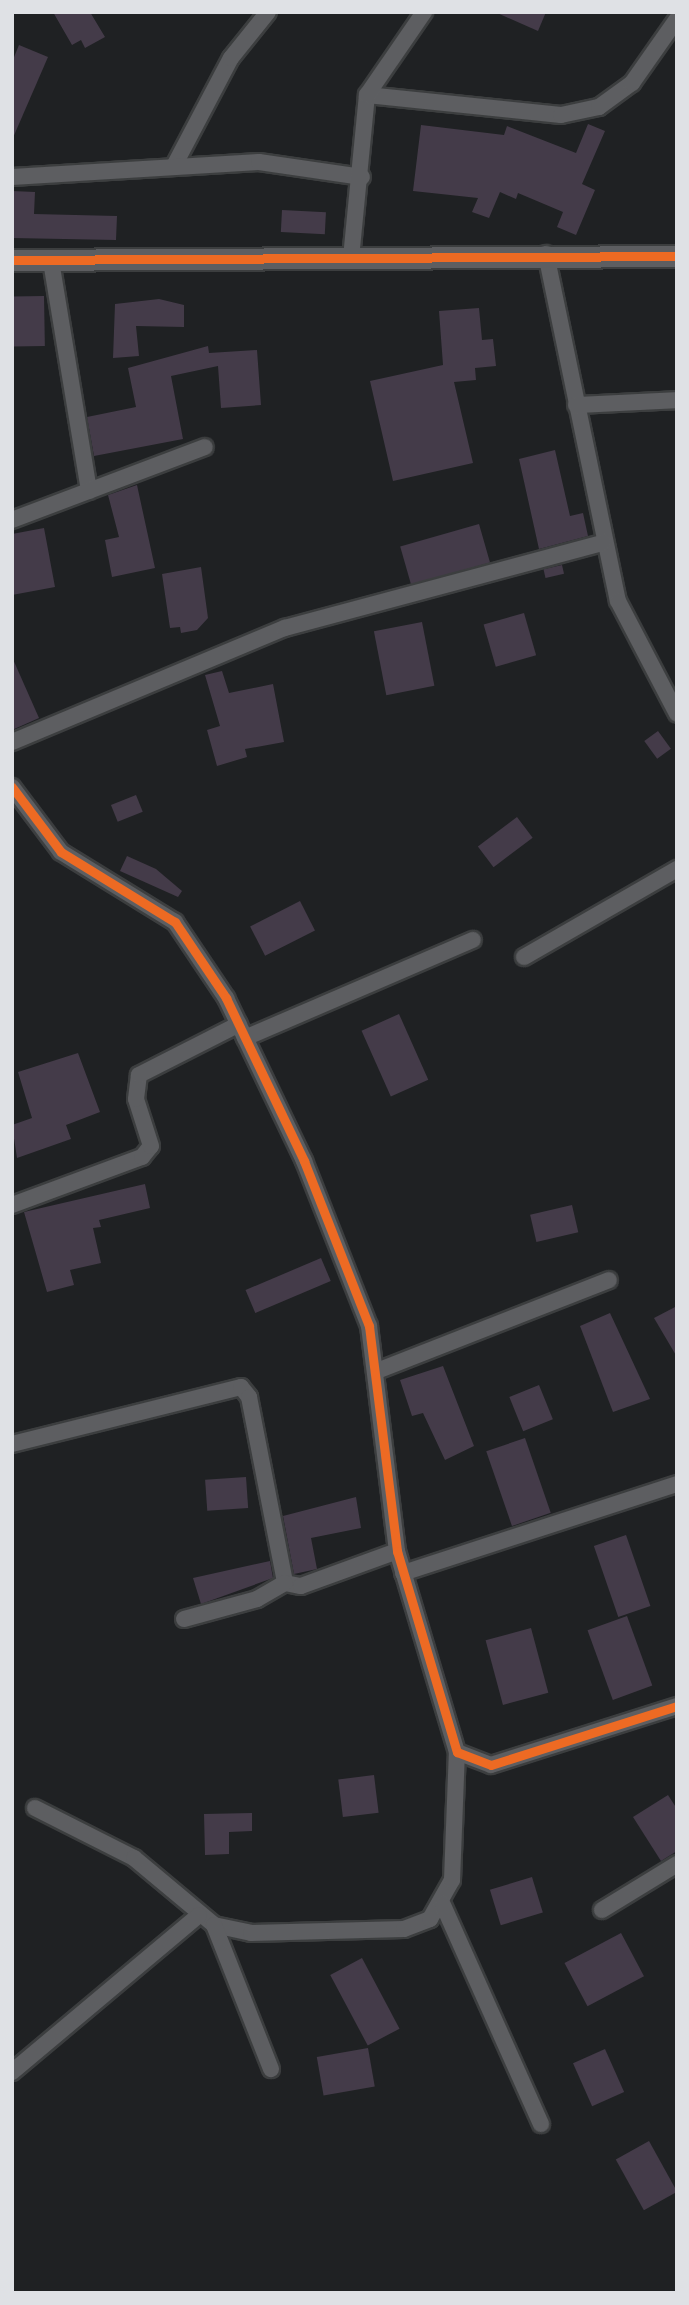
<!DOCTYPE html>
<style>
body{margin:0}
#map{position:relative;width:689px;height:2305px;overflow:hidden;background:#1f2123;font-family:"Open Sans",sans-serif}
div>[style]{position:absolute}
.building>*{inset:0;background:#443b49;transform-origin:0 0}
.roads{filter:drop-shadow(2px 0 #3c3e3f) drop-shadow(-2px 0 #3c3e3f) drop-shadow(0 2px #3c3e3f) drop-shadow(0 -2px #3c3e3f)}
.minor>*{height:16px;margin:-8px;padding:0 8px;transform-origin:8px;border-radius:8px;background:#5d5e61}
.tertiary>*{height:21px;margin:-10.5px;padding:0 10.5px;transform-origin:10.5px;border-radius:10.5px;background:#5d5e61}
.cycleway>*{height:9px;margin:-4.5px;padding:0 4.5px;transform-origin:4.5px;border-radius:4.5px;background:#ed6a23}
span{translate:-50% -50%;white-space:nowrap;text-align:center;line-height:1.15;-webkit-text-stroke:5px #1d2025;paint-order:stroke}
.frame{position:absolute;inset:0;border:14px solid #dfe1e5;pointer-events:none}
</style>
<div id="map">
<div class="building">
<i style="clip-path:polygon(53px 12px,90px 12px,105px 37px,85px 48px,81px 40px,72px 45px)"></i>
<i style="clip-path:polygon(495px 12px,546px 12px,538px 31px)"></i>
<i style="clip-path:polygon(19px 45px,48px 57px,12px 140px,12px 62px)"></i>
<i style="clip-path:polygon(588px 124px,605px 131px,582px 184px,595px 190px,576px 235px,557px 227px,563px 212px,518px 193px,516px 199px,500px 192px,489px 218px,472px 212px,478px 198px,413px 191px,421px 125px,504px 135px,507px 126px,576px 153px)"></i>
<i style="clip-path:polygon(12px 191px,35px 192px,34px 214px,117px 216px,116px 240px,12px 238px)"></i>
<i style="left:282px;top:210px;width:44px;height:22px;rotate:3deg"></i>
<i style="left:44px;top:296px;width:50px;height:32px;rotate:89deg"></i>
<i style="clip-path:polygon(159px 299px,184px 305px,184px 327px,136px 326px,139px 356px,113px 358px,115px 304px)"></i>
<i style="clip-path:polygon(479px 308px,482px 340px,493px 339px,496px 366px,475px 368px,476px 380px,454px 382px,473px 463px,393px 481px,370px 381px,443px 365px,439px 311px)"></i>
<i style="clip-path:polygon(208px 346px,209px 353px,257px 350px,261px 405px,221px 408px,218px 366px,171px 376px,183px 439px,94px 456px,87px 417px,136px 407px,128px 368px)"></i>
<i style="clip-path:polygon(555px 450px,570px 516px,583px 513px,588px 536px,539px 549px,519px 459px)"></i>
<i style="clip-path:polygon(137px 485px,155px 568px,112px 577px,105px 540px,119px 537px,108px 495px)"></i>
<i style="left:479px;top:524px;width:40px;height:82px;rotate:74deg"></i>
<i style="clip-path:polygon(44px 528px,55px 587px,12px 595px,12px 534px)"></i>
<i style="left:562px;top:565px;width:9px;height:19px;rotate:77deg"></i>
<i style="clip-path:polygon(201px 567px,208px 618px,197px 630px,181px 633px,180px 627px,170px 628px,162px 574px)"></i>
<i style="left:524px;top:613px;width:44px;height:42px;rotate:74deg"></i>
<i style="left:422px;top:622px;width:65px;height:49px;rotate:79deg"></i>
<i style="clip-path:polygon(12px 657px,39px 718px,12px 730px)"></i>
<i style="clip-path:polygon(222px 671px,229px 693px,273px 684px,284px 742px,245px 749px,247px 757px,217px 766px,207px 730px,220px 726px,205px 675px)"></i>
<i style="left:658px;top:731px;width:22px;height:17px;rotate:54deg"></i>
<i style="left:136px;top:795px;width:18px;height:27px;rotate:68deg"></i>
<i style="left:517px;top:817px;width:26px;height:49px;rotate:53deg"></i>
<i style="clip-path:polygon(127px 856px,156px 869px,182px 891px,178px 897px,120px 871px)"></i>
<i style="left:300px;top:901px;width:33px;height:56px;rotate:63deg"></i>
<i style="left:399px;top:1014px;width:72px;height:41px;rotate:66deg"></i>
<i style="clip-path:polygon(78px 1053px,100px 1112px,66px 1125px,71px 1139px,17px 1158px,12px 1125px,32px 1118px,18px 1072px)"></i>
<i style="clip-path:polygon(145px 1184px,150px 1208px,99px 1220px,101px 1227px,93px 1228px,101px 1263px,70px 1270px,74px 1285px,47px 1292px,24px 1212px)"></i>
<i style="left:572px;top:1205px;width:28px;height:43px;rotate:77deg"></i>
<i style="left:321px;top:1258px;width:25px;height:82px;rotate:67deg"></i>
<i style="clip-path:polygon(677px 1306px,677px 1357px,654px 1318px)"></i>
<i style="clip-path:polygon(610px 1313px,650px 1399px,613px 1412px,580px 1326px)"></i>
<i style="clip-path:polygon(443px 1366px,474px 1446px,445px 1460px,423px 1413px,412px 1416px,400px 1380px)"></i>
<i style="left:539px;top:1385px;width:37px;height:32px;rotate:68deg"></i>
<i style="left:525px;top:1438px;width:79px;height:41px;rotate:71deg"></i>
<i style="left:246px;top:1477px;width:31px;height:41px;rotate:86deg"></i>
<i style="clip-path:polygon(356px 1497px,361px 1528px,311px 1538px,317px 1569px,294px 1574px,283px 1516px)"></i>
<i style="left:626px;top:1535px;width:75px;height:34px;rotate:71deg"></i>
<i style="clip-path:polygon(270px 1561px,273px 1578px,201px 1604px,193px 1578px)"></i>
<i style="left:627px;top:1616px;width:74px;height:42px;rotate:70deg"></i>
<i style="left:531px;top:1628px;width:67px;height:47px;rotate:75deg"></i>
<i style="left:374px;top:1775px;width:38px;height:36px;rotate:83deg"></i>
<i style="clip-path:polygon(668px 1795px,677px 1809px,677px 1851px,661px 1861px,633px 1817px)"></i>
<i style="clip-path:polygon(252px 1813px,252px 1831px,229px 1832px,229px 1854px,205px 1855px,204px 1814px)"></i>
<i style="left:532px;top:1877px;width:37px;height:44px;rotate:73deg"></i>
<i style="left:621px;top:1933px;width:49px;height:64px;rotate:62deg"></i>
<i style="left:362px;top:1958px;width:80px;height:36px;rotate:62deg"></i>
<i style="left:368px;top:2048px;width:39px;height:52px;rotate:80deg"></i>
<i style="left:605px;top:2049px;width:47px;height:35px;rotate:66deg"></i>
<i style="left:649px;top:2141px;width:58px;height:38px;rotate:61deg"></i>
</div>
<div class="roads">
<div class="minor">
<i style="left:367px;top:95px;width:195px;rotate:5.9deg"></i>
<i style="left:561px;top:115px;width:39px;rotate:-12deg"></i>
<i style="left:599px;top:107px;width:41px;rotate:-36deg"></i>
<i style="left:632px;top:83px;width:78px;rotate:-54.9deg"></i>
<i style="left:174px;top:166px;width:122px;rotate:-62.2deg"></i>
<i style="left:231px;top:58px;width:59px;rotate:-51.2deg"></i>
<i style="left:12px;top:177px;width:247px;rotate:-3.5deg"></i>
<i style="left:259px;top:162px;width:104px;rotate:8.3deg"></i>
<i style="left:546px;top:254px;width:354px;rotate:78.3deg"></i>
<i style="left:618px;top:601px;width:127px;rotate:62.4deg"></i>
<i style="left:351px;top:258px;width:164px;rotate:-84.4deg"></i>
<i style="left:367px;top:95px;width:101px;rotate:-55.5deg"></i>
<i style="left:51px;top:261px;width:233px;rotate:80.6deg"></i>
<i style="left:576px;top:405px;width:101px;rotate:-2.8deg"></i>
<i style="left:12px;top:520px;width:206px;rotate:-20.7deg"></i>
<i style="left:12px;top:742px;width:296px;rotate:-22.7deg"></i>
<i style="left:285px;top:628px;width:329px;rotate:-15deg"></i>
<i style="left:12px;top:787px;width:81px;rotate:53deg"></i>
<i style="left:61px;top:852px;width:134px;rotate:31.6deg"></i>
<i style="left:175px;top:922px;width:92px;rotate:56.1deg"></i>
<i style="left:226px;top:998px;width:181px;rotate:64.4deg"></i>
<i style="left:304px;top:1161px;width:177px;rotate:68.5deg"></i>
<i style="left:369px;top:1326px;width:227px;rotate:82.9deg"></i>
<i style="left:397px;top:1551px;width:210px;rotate:73.4deg"></i>
<i style="left:457px;top:1752px;width:36px;rotate:21deg"></i>
<i style="left:491px;top:1765px;width:195px;rotate:-17.6deg"></i>
<i style="left:524px;top:957px;width:177px;rotate:-29.9deg"></i>
<i style="left:245px;top:1038px;width:248px;rotate:-23.3deg"></i>
<i style="left:12px;top:1205px;width:139px;rotate:-20.3deg"></i>
<i style="left:142px;top:1157px;width:14px;rotate:-51deg"></i>
<i style="left:151px;top:1146px;width:49px;rotate:-107.7deg"></i>
<i style="left:136px;top:1099px;width:24px;rotate:-83deg"></i>
<i style="left:139px;top:1075px;width:112px;rotate:-27deg"></i>
<i style="left:377px;top:1371px;width:249px;rotate:-21.4deg"></i>
<i style="left:12px;top:1444px;width:236px;rotate:-14deg"></i>
<i style="left:241px;top:1387px;width:13px;rotate:51deg"></i>
<i style="left:249px;top:1397px;width:189px;rotate:79deg"></i>
<i style="left:285px;top:1583px;width:16px;rotate:11deg"></i>
<i style="left:301px;top:1586px;width:102px;rotate:-20deg"></i>
<i style="left:403px;top:1573px;width:288px;rotate:-18deg"></i>
<i style="left:184px;top:1619px;width:76px;rotate:-15.3deg"></i>
<i style="left:257px;top:1599px;width:32px;rotate:-30deg"></i>
<i style="left:35px;top:1808px;width:111px;rotate:26.8deg"></i>
<i style="left:134px;top:1858px;width:104px;rotate:39.9deg"></i>
<i style="left:214px;top:1925px;width:38px;rotate:12deg"></i>
<i style="left:251px;top:1933px;width:153px;rotate:-1.5deg"></i>
<i style="left:404px;top:1929px;width:28px;rotate:-21deg"></i>
<i style="left:430px;top:1919px;width:45px;rotate:-60.6deg"></i>
<i style="left:452px;top:1880px;width:128px;rotate:-87.8deg"></i>
<i style="left:443px;top:1905px;width:240px;rotate:65.9deg"></i>
<i style="left:602px;top:1910px;width:88px;rotate:-31.5deg"></i>
<i style="left:214px;top:1925px;width:155px;rotate:68.4deg"></i>
<i style="left:12px;top:2072px;width:244px;rotate:-40deg"></i>
</div>
<div class="tertiary">
<i style="left:12px;top:260px;width:665px;rotate:-0.34deg"></i>
</div>
</div>
<div class="cycleway">
<i style="left:12px;top:260px;width:665px;rotate:-0.34deg"></i>
<i style="left:12px;top:787px;width:81px;rotate:53deg"></i>
<i style="left:61px;top:852px;width:134px;rotate:31.6deg"></i>
<i style="left:175px;top:922px;width:92px;rotate:56.1deg"></i>
<i style="left:226px;top:998px;width:181px;rotate:64.4deg"></i>
<i style="left:304px;top:1161px;width:177px;rotate:68.5deg"></i>
<i style="left:369px;top:1326px;width:227px;rotate:82.9deg"></i>
<i style="left:397px;top:1551px;width:210px;rotate:73.4deg"></i>
<i style="left:457px;top:1752px;width:36px;rotate:21deg"></i>
<i style="left:491px;top:1765px;width:195px;rotate:-17.6deg"></i>
</div>
<div class="frame"></div>
</div>
